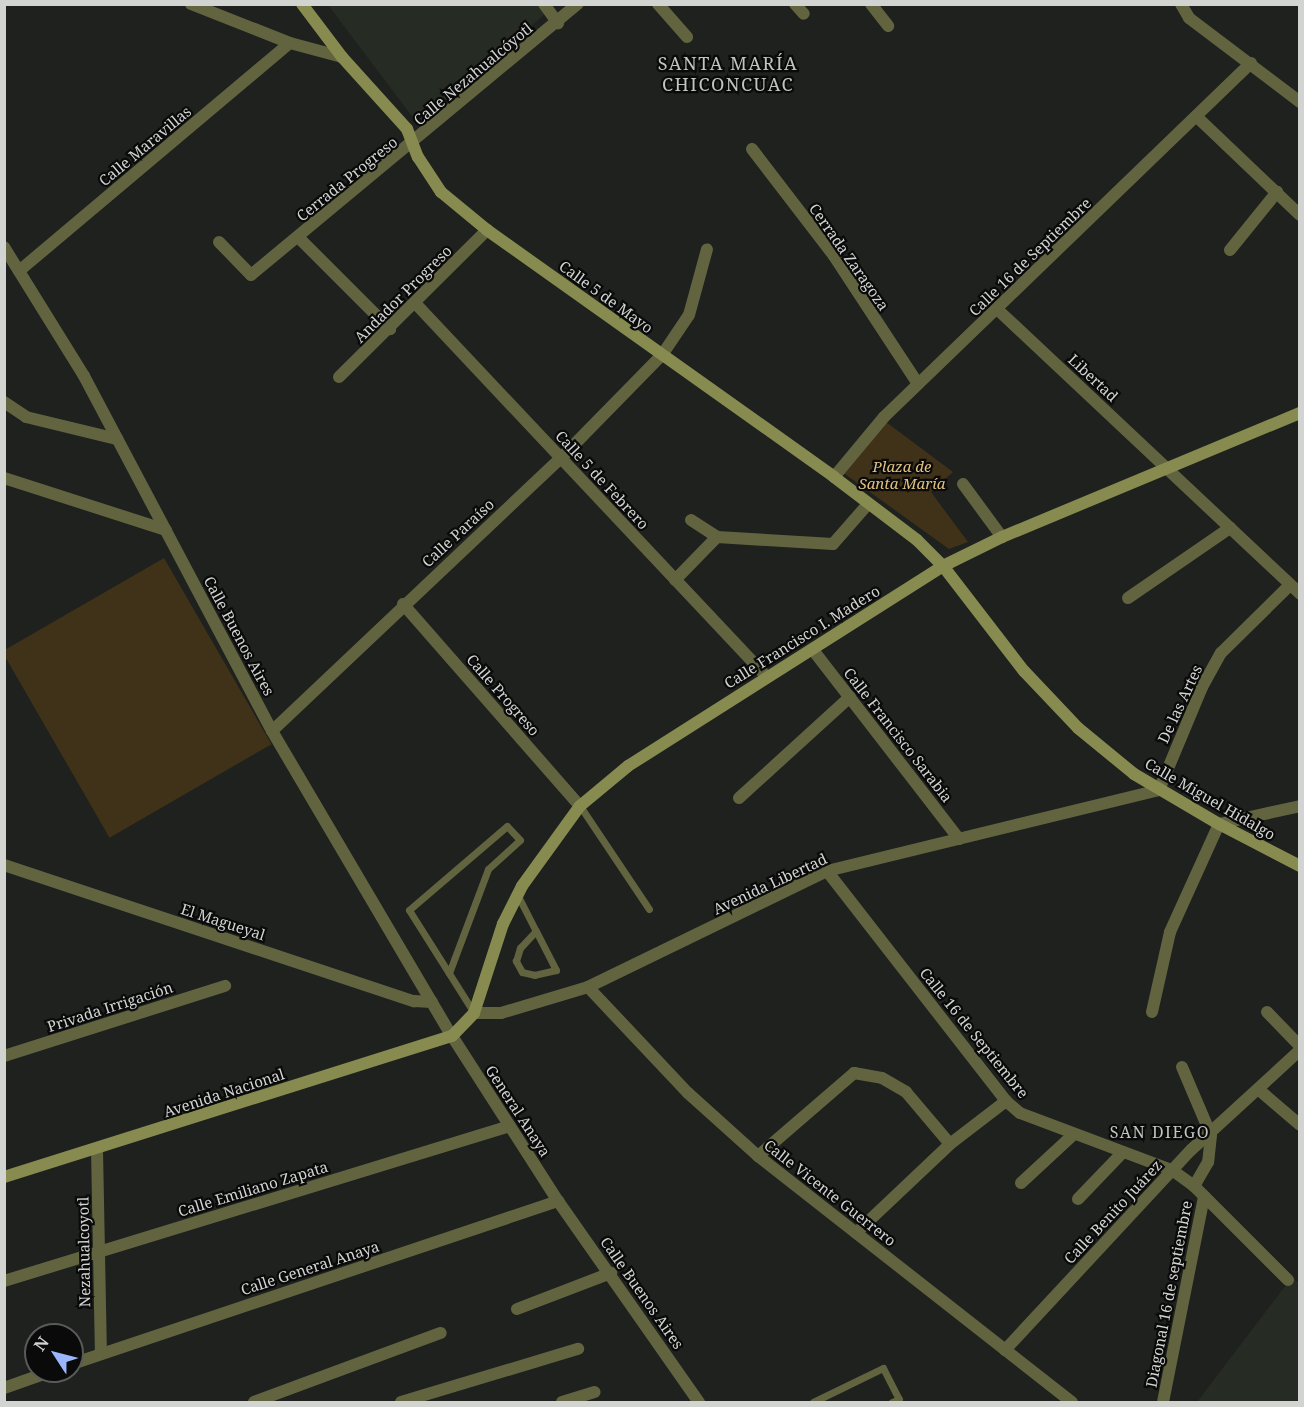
<!DOCTYPE html>
<meta charset="utf-8">
<style>
body{margin:0}
#map{position:relative;width:1304px;height:1407px;overflow:hidden;background:#1e211d;font-family:"Noto Serif",serif}
div>[style]{position:absolute}
.built>*{inset:0;background:#262b24}
.green>*{inset:0;background:#3f3218;transform-origin:0 0}
.service>*{height:7px;margin:-3.5px;padding:0 3.5px;transform-origin:3.5px;border-radius:3.5px;background:#626440}
.minor>*{height:12px;margin:-6px;padding:0 6px;transform-origin:6px;border-radius:6px;background:#626440}
.tertiary>*{height:12px;margin:-6px;padding:0 6px;transform-origin:6px;border-radius:6px;background:#626440}
.secondary>*{height:12px;margin:-6px;padding:0 6px;transform-origin:6px;border-radius:6px;background:#888b4f}
span{translate:-50% -50%;white-space:nowrap;text-align:center;line-height:1.15;-webkit-text-stroke:4.5px #090a09;paint-order:stroke}
.street-label{font-size:15px;color:#d2d4d2}
.park-label{font-size:15px;color:#e0c17f;font-style:italic}
.neighbourhood-label{font-size:16px;color:#c1c4c0;letter-spacing:1.5px}
.quarter-label{font-size:18px;color:#c1c4c0;letter-spacing:1.5px}
.frame{position:absolute;inset:0;border:6px solid #d2d4d2;pointer-events:none}
.north{position:absolute;left:24px;top:1323px;width:60px;height:60px;box-sizing:border-box;background:#090a09;border:2px solid #595b59;border-radius:50%;rotate:306deg;font-size:16px;font-weight:700;line-height:24px;text-align:center;color:#d2d4d2}
.north::after{content:'';display:block;margin:auto;width:21px;height:27px;background:#9bb5fd;clip-path:polygon(50% 0,100% 100%,50% 72%,0 100%)}
</style>
<div id="map">
<div class="built">
<i style="clip-path:polygon(541px 4px,547px 12px,427px 120px,414px 119px,328px 5px)"></i>
<i style="clip-path:polygon(1292px 1277px,1299px 1283px,1299px 1402px,1197px 1402px)"></i>
</div>
<div class="green">
<i style="clip-path:polygon(886px 422px,953px 472px,931px 492px,968px 542px,949px 549px,842px 472px)"></i>
<i style="left:164px;top:558px;width:215px;height:187px;rotate:60deg"></i>
</div>
<div class="service">
<i style="left:580px;top:806px;width:124px;rotate:56.2deg"></i>
<i style="left:518px;top:896px;width:39px;rotate:63deg"></i>
<i style="left:536px;top:931px;width:44px;rotate:62.9deg"></i>
<i style="left:556px;top:970px;width:22px;rotate:167deg"></i>
<i style="left:535px;top:975px;width:13px;rotate:-167deg"></i>
<i style="left:522px;top:972px;width:13px;rotate:-119deg"></i>
<i style="left:516px;top:961px;width:14px;rotate:-73deg"></i>
<i style="left:520px;top:948px;width:23px;rotate:-47deg"></i>
<i style="left:449px;top:973px;width:111px;rotate:-69.4deg"></i>
<i style="left:488px;top:869px;width:43px;rotate:-42.2deg"></i>
<i style="left:520px;top:840px;width:19px;rotate:-133deg"></i>
<i style="left:507px;top:826px;width:129px;rotate:139.4deg"></i>
<i style="left:409px;top:910px;width:122px;rotate:57.7deg"></i>
<i style="left:813px;top:1402px;width:78px;rotate:-25.9deg"></i>
<i style="left:883px;top:1368px;width:35px;rotate:63deg"></i>
<i style="left:899px;top:1399px;width:8px;rotate:157deg"></i>
</div>
<div class="minor">
<i style="left:191px;top:4px;width:106px;rotate:21.5deg"></i>
<i style="left:290px;top:43px;width:54px;rotate:15.1deg"></i>
<i style="left:544px;top:4px;width:24px;rotate:54deg"></i>
<i style="left:658px;top:4px;width:44px;rotate:48.7deg"></i>
<i style="left:795px;top:4px;width:13px;rotate:48deg"></i>
<i style="left:871px;top:4px;width:28px;rotate:52deg"></i>
<i style="left:1181px;top:4px;width:16px;rotate:60deg"></i>
<i style="left:1189px;top:18px;width:139px;rotate:37.1deg"></i>
<i style="left:1197px;top:117px;width:142px;rotate:43.6deg"></i>
<i style="left:752px;top:149px;width:135px;rotate:52.5deg"></i>
<i style="left:834px;top:256px;width:153px;rotate:56.7deg"></i>
<i style="left:299px;top:238px;width:129px;rotate:45deg"></i>
<i style="left:219px;top:242px;width:46px;rotate:45.9deg"></i>
<i style="left:251px;top:275px;width:425px;rotate:-39.7deg"></i>
<i style="left:4px;top:247px;width:152px;rotate:58.2deg"></i>
<i style="left:84px;top:376px;width:402px;rotate:62.1deg"></i>
<i style="left:272px;top:731px;width:354px;rotate:59.5deg"></i>
<i style="left:452px;top:1036px;width:196px;rotate:57.3deg"></i>
<i style="left:558px;top:1201px;width:246px;rotate:55deg"></i>
<i style="left:1230px;top:250px;width:75px;rotate:-51deg"></i>
<i style="left:19px;top:271px;width:354px;rotate:-40.1deg"></i>
<i style="left:416px;top:304px;width:512px;rotate:46.74deg"></i>
<i style="left:997px;top:309px;width:416px;rotate:43.2deg"></i>
<i style="left:339px;top:377px;width:209px;rotate:-44.8deg"></i>
<i style="left:4px;top:402px;width:27px;rotate:34deg"></i>
<i style="left:26px;top:417px;width:94px;rotate:13.6deg"></i>
<i style="left:834px;top:477px;width:78px;rotate:-50.2deg"></i>
<i style="left:884px;top:417px;width:510px;rotate:-43.97deg"></i>
<i style="left:4px;top:478px;width:170px;rotate:17.8deg"></i>
<i style="left:963px;top:484px;width:66px;rotate:53.7deg"></i>
<i style="left:691px;top:520px;width:31px;rotate:33deg"></i>
<i style="left:675px;top:580px;width:60px;rotate:-45.7deg"></i>
<i style="left:717px;top:537px;width:116px;rotate:3.5deg"></i>
<i style="left:833px;top:544px;width:53px;rotate:-48.8deg"></i>
<i style="left:1128px;top:598px;width:124px;rotate:-34.5deg"></i>
<i style="left:403px;top:604px;width:269px;rotate:48.8deg"></i>
<i style="left:813px;top:650px;width:239px;rotate:52.3deg"></i>
<i style="left:272px;top:731px;width:398px;rotate:-43.4deg"></i>
<i style="left:561px;top:458px;width:144px;rotate:-45.6deg"></i>
<i style="left:662px;top:355px;width:48px;rotate:-56deg"></i>
<i style="left:689px;top:315px;width:68px;rotate:-74.7deg"></i>
<i style="left:739px;top:798px;width:150px;rotate:-42.3deg"></i>
<i style="left:4px;top:865px;width:432px;rotate:18.4deg"></i>
<i style="left:414px;top:1001px;width:18px;rotate:3deg"></i>
<i style="left:827px;top:871px;width:291px;rotate:52.1deg"></i>
<i style="left:1006px;top:1101px;width:18px;rotate:41deg"></i>
<i style="left:1020px;top:1113px;width:162px;rotate:20.6deg"></i>
<i style="left:1172px;top:1170px;width:27px;rotate:36deg"></i>
<i style="left:1194px;top:1186px;width:133px;rotate:45deg"></i>
<i style="left:588px;top:987px;width:266px;rotate:-25.9deg"></i>
<i style="left:827px;top:871px;width:342px;rotate:-13.7deg"></i>
<i style="left:1159px;top:790px;width:112px;rotate:-67.3deg"></i>
<i style="left:1202px;top:687px;width:39px;rotate:-61deg"></i>
<i style="left:1221px;top:653px;width:97px;rotate:-44.6deg"></i>
<i style="left:1152px;top:1012px;width:82px;rotate:-77.3deg"></i>
<i style="left:1170px;top:932px;width:119px;rotate:-65.6deg"></i>
<i style="left:1219px;top:824px;width:83px;rotate:-12.5deg"></i>
<i style="left:1267px;top:1012px;width:47px;rotate:45.9deg"></i>
<i style="left:4px;top:1056px;width:232px;rotate:-17.6deg"></i>
<i style="left:1182px;top:1067px;width:74px;rotate:66.9deg"></i>
<i style="left:1211px;top:1135px;width:27px;rotate:96deg"></i>
<i style="left:1208px;top:1162px;width:28px;rotate:120deg"></i>
<i style="left:1258px;top:1089px;width:55px;rotate:40.6deg"></i>
<i style="left:97px;top:1149px;width:205px;rotate:88.9deg"></i>
<i style="left:758px;top:1156px;width:127px;rotate:-40.8deg"></i>
<i style="left:854px;top:1073px;width:28px;rotate:10deg"></i>
<i style="left:882px;top:1078px;width:28px;rotate:30deg"></i>
<i style="left:906px;top:1092px;width:68px;rotate:49.8deg"></i>
<i style="left:1021px;top:1183px;width:72px;rotate:-42.8deg"></i>
<i style="left:1078px;top:1199px;width:65px;rotate:-46.2deg"></i>
<i style="left:856px;top:1233px;width:129px;rotate:-43.4deg"></i>
<i style="left:950px;top:1144px;width:71px;rotate:-37.5deg"></i>
<i style="left:4px;top:1281px;width:529px;rotate:-17.03deg"></i>
<i style="left:517px;top:1309px;width:101px;rotate:-21deg"></i>
<i style="left:1005px;top:1350px;width:273px;rotate:-47.1deg"></i>
<i style="left:1191px;top:1150px;width:148px;rotate:-42.5deg"></i>
<i style="left:72px;top:1364px;width:513px;rotate:-18.54deg"></i>
<i style="left:4px;top:1388px;width:51px;rotate:-19.5deg"></i>
<i style="left:254px;top:1402px;width:199px;rotate:-20.3deg"></i>
<i style="left:401px;top:1402px;width:185px;rotate:-16.7deg"></i>
<i style="left:562px;top:1402px;width:34px;rotate:-17deg"></i>
<i style="left:1163px;top:1402px;width:210px;rotate:-78.7deg"></i>
</div>
<div class="tertiary">
<i style="left:474px;top:1013px;width:27px"></i>
<i style="left:501px;top:1013px;width:91px;rotate:-16.6deg"></i>
<i style="left:588px;top:987px;width:146px;rotate:46.7deg"></i>
<i style="left:688px;top:1093px;width:94px;rotate:42deg"></i>
<i style="left:758px;top:1156px;width:399px;rotate:38.1deg"></i>
</div>
<div class="secondary">
<i style="left:302px;top:4px;width:66px;rotate:53deg"></i>
<i style="left:342px;top:57px;width:97px;rotate:47.9deg"></i>
<i style="left:407px;top:129px;width:30px;rotate:69deg"></i>
<i style="left:418px;top:157px;width:42px;rotate:56.7deg"></i>
<i style="left:441px;top:192px;width:60px;rotate:39.6deg"></i>
<i style="left:487px;top:230px;width:426px;rotate:35.4deg"></i>
<i style="left:834px;top:477px;width:104px;rotate:37.2deg"></i>
<i style="left:917px;top:540px;width:37px;rotate:45deg"></i>
<i style="left:943px;top:566px;width:133px;rotate:52.4deg"></i>
<i style="left:1024px;top:671px;width:79px;rotate:46.5deg"></i>
<i style="left:1078px;top:728px;width:72px;rotate:39.4deg"></i>
<i style="left:1134px;top:774px;width:99px;rotate:30.5deg"></i>
<i style="left:1219px;top:824px;width:91px;rotate:27.4deg"></i>
<i style="left:4px;top:1177px;width:470px;rotate:-17.5deg"></i>
<i style="left:452px;top:1036px;width:32px;rotate:-46deg"></i>
<i style="left:474px;top:1013px;width:94px;rotate:-72deg"></i>
<i style="left:503px;top:924px;width:42px;rotate:-63.4deg"></i>
<i style="left:522px;top:886px;width:99px;rotate:-54.1deg"></i>
<i style="left:580px;top:806px;width:62px;rotate:-39.8deg"></i>
<i style="left:628px;top:766px;width:373px;rotate:-32.4deg"></i>
<i style="left:943px;top:566px;width:66px;rotate:-26.2deg"></i>
<i style="left:1002px;top:537px;width:323px;rotate:-22.6deg"></i>
</div>
<div class="street-label">
<span style="left:473px;top:74px;rotate:-40deg">Calle Nezahualcóyotl</span>
<span style="left:145px;top:146px;rotate:-40deg">Calle Maravillas</span>
<span style="left:347px;top:179px;rotate:-39deg">Cerrada Progreso</span>
<span style="left:849px;top:257px;rotate:55deg">Cerrada Zaragoza</span>
<span style="left:1030px;top:257px;rotate:-44deg">Calle 16 de Septiembre</span>
<span style="left:403px;top:294px;rotate:-45deg">Andador Progreso</span>
<span style="left:606px;top:297px;rotate:36deg">Calle 5 de Mayo</span>
<span style="left:1093px;top:378px;rotate:43deg">Libertad</span>
<span style="left:602px;top:480px;rotate:47deg">Calle 5 de Febrero</span>
<span style="left:458px;top:533px;rotate:-43deg">Calle Paraíso</span>
<span style="left:239px;top:636px;rotate:62deg">Calle Buenos Aires</span>
<span style="left:802px;top:637px;rotate:-32deg">Calle Francisco I. Madero</span>
<span style="left:503px;top:695px;rotate:49deg">Calle Progreso</span>
<span style="left:1180px;top:704px;rotate:-65deg">De las Artes</span>
<span style="left:898px;top:735px;rotate:52deg">Calle Francisco Sarabia</span>
<span style="left:1210px;top:799px;rotate:30deg">Calle Miguel Hidalgo</span>
<span style="left:770px;top:884px;rotate:-25deg">Avenida Libertad</span>
<span style="left:223px;top:922px;rotate:18deg">El Magueyal</span>
<span style="left:110px;top:1007px;rotate:-18deg">Privada Irrigación</span>
<span style="left:974px;top:1033px;rotate:51deg">Calle 16 de Septiembre</span>
<span style="left:224px;top:1093px;rotate:-18deg">Avenida Nacional</span>
<span style="left:518px;top:1111px;rotate:57deg">General Anaya</span>
<span style="left:253px;top:1189px;rotate:-17deg">Calle Emiliano Zapata</span>
<span style="left:830px;top:1193px;rotate:38deg">Calle Vicente Guerrero</span>
<span style="left:1113px;top:1212px;rotate:-47deg">Calle Benito Juárez</span>
<span style="left:84px;top:1252px;rotate:-91deg">Nezahualcoyotl</span>
<span style="left:310px;top:1268px;rotate:-18deg">Calle General Anaya</span>
<span style="left:642px;top:1293px;rotate:55deg">Calle Buenos Aires</span>
<span style="left:1169px;top:1294px;rotate:-79deg">Diagonal 16 de septiembre</span>
</div>
<div class="park-label">
<span style="left:902px;top:475px">Plaza de<br>Santa María</span>
</div>
<div class="neighbourhood-label">
<span style="left:1160px;top:1132px">SAN DIEGO</span>
</div>
<div class="quarter-label">
<span style="left:728px;top:74px">SANTA MARÍA<br>CHICONCUAC</span>
</div>
<div class="frame"></div>
<div class="north">N</div>
</div>
